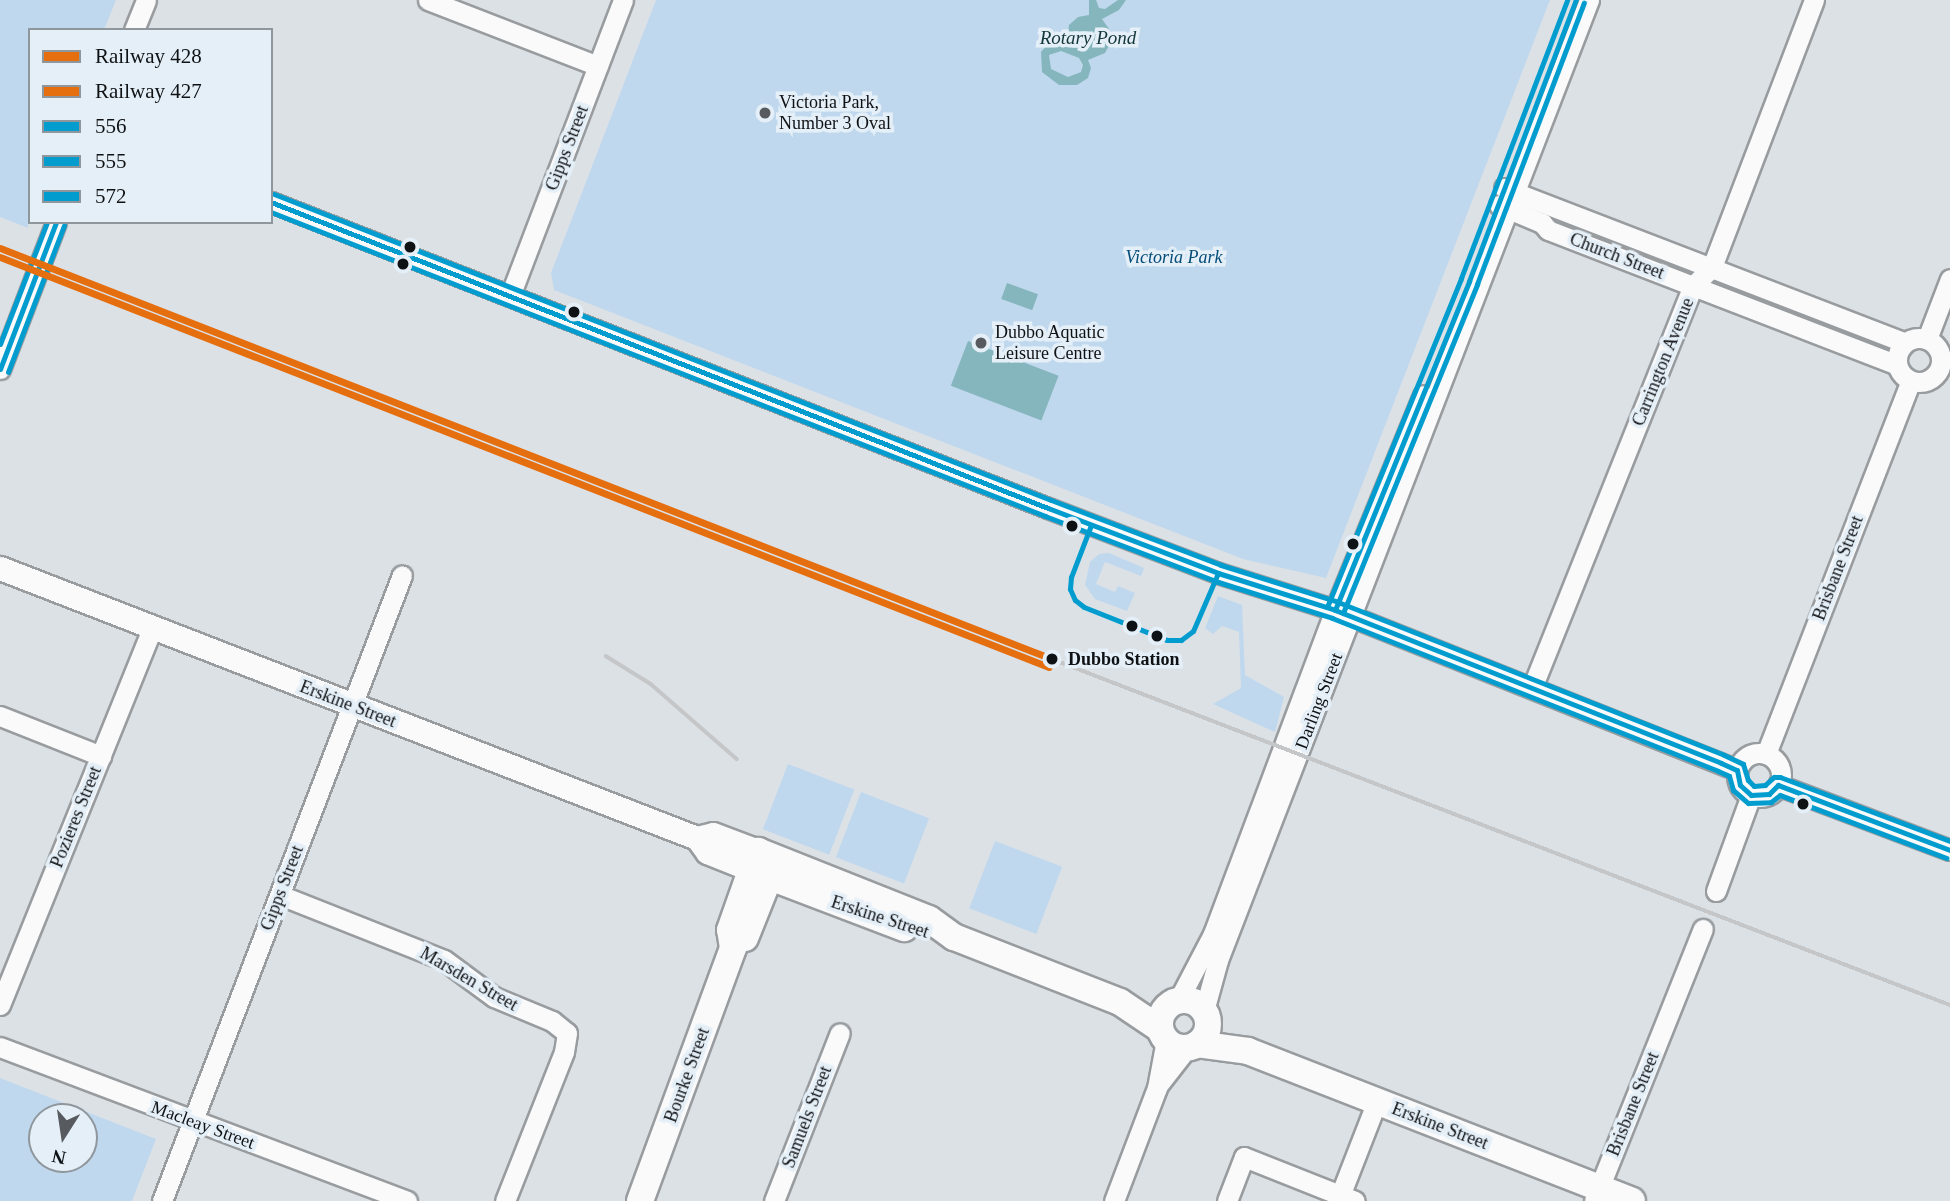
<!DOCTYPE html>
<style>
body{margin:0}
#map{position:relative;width:1950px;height:1201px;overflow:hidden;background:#dce1e6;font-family:"Times New Roman",serif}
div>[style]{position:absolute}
.green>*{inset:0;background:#c0d8ee;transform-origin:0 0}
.water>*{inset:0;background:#85b6bd;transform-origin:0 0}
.roads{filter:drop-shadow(2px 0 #989c9f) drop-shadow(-2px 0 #989c9f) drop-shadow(0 2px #989c9f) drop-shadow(0 -2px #989c9f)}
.minor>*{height:19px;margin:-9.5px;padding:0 9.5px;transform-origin:9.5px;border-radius:9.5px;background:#fafafb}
.minor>.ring{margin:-9.5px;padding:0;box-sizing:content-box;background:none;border:19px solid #fafafb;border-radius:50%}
.major>*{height:23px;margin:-11.5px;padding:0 11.5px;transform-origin:11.5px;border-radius:11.5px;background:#fafafb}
.highway>*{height:26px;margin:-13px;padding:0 13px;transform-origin:13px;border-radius:13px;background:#fafafb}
.highway>.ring{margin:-13px;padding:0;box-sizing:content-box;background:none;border:26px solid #fafafb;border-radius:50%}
.rail>*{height:3.5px;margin:-1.75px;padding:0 1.75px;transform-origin:1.75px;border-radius:1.75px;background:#c4c6c7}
.bus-1>*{height:5px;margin:-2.5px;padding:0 2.5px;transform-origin:2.5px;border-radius:2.5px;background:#029dce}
.bus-2>*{height:5px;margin:-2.5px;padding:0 2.5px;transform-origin:2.5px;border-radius:2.5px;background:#029dce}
.bus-3>*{height:5px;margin:-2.5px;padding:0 2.5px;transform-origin:2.5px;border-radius:2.5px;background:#029dce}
.rail-1>*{height:7px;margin:-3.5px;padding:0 3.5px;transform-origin:3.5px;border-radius:3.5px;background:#e56e0f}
.rail-2>*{height:7px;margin:-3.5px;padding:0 3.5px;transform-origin:3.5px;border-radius:3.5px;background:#e56e0f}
.dots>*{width:19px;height:19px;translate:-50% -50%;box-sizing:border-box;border:4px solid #e5eff7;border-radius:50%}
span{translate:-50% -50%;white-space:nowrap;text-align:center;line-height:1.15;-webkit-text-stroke:7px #e5eff7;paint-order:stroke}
.poi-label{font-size:18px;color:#0f1215}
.left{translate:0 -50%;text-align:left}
.street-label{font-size:18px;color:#0f1215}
.park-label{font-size:18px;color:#034c7a;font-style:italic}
.stop-label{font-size:18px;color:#0f1215;font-weight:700}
.water-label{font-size:19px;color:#14373b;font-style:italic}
.legend{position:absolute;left:28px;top:28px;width:245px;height:196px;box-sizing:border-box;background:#e5eff7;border:2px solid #8f979d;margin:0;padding:9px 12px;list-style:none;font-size:21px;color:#0f1215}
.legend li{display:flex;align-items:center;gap:14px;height:35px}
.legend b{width:35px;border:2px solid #8f979d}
.north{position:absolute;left:28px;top:1103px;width:70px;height:70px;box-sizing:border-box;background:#e5eff7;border:2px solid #8f979d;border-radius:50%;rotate:192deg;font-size:19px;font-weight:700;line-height:28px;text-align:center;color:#0f1215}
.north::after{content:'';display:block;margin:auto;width:24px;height:32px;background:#575a5e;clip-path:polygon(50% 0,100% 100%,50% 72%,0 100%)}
</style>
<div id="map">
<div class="green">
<i style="clip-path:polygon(0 0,116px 0,104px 30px,30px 30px,28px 228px,0 217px)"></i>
<i style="clip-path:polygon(656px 0,1550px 0,1326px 578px,1243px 559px,554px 290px,551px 273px)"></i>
<i style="clip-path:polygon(1109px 553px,1144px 568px,1141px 576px,1105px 562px,1096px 584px,1115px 592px,1118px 586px,1135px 593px,1127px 611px,1095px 599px,1085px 585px,1090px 562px,1099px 554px)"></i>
<i style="clip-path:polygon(1218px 596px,1242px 605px,1245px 675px,1284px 697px,1275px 732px,1213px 704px,1241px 688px,1239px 632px,1222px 626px,1213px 634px,1205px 628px)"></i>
<i style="left:788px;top:764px;width:71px;height:70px;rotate:21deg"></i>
<i style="left:861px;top:792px;width:73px;height:70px;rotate:21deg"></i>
<i style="left:995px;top:841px;width:72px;height:72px;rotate:21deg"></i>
<i style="clip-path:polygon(evenodd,0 1078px,156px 1139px,132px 1201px,0 1201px,0 1078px,42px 1117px,84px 1117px,84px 1159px,42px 1159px,42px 1117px)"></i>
</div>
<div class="water">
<i style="clip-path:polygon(evenodd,1089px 0,1096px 0,1099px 8px,1105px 9px,1118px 0,1126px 0,1119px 10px,1102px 19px,1109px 29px,1110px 44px,1105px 53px,1088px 60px,1091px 68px,1088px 78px,1077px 85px,1059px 85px,1042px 72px,1041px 52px,1048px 44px,1067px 44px,1069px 25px,1078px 17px,1089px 15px,1089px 0,1061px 51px,1079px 58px,1083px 65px,1081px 72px,1068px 77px,1051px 69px,1049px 55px,1061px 51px)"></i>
<i style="left:1007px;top:283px;width:33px;height:17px;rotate:20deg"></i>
<i style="left:968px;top:341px;width:97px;height:48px;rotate:21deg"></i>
</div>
<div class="roads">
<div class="minor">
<i style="left:428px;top:0;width:182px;rotate:21.2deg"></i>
<i style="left:134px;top:30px;width:32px;rotate:-68deg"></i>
<i style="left:1504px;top:188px;width:429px;rotate:21.1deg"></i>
<i style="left:271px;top:202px;width:835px;rotate:21.5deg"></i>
<i style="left:1048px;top:508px;width:182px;rotate:20.9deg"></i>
<i style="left:1218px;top:573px;width:123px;rotate:17.5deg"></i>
<i style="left:1335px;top:610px;width:433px;rotate:21.7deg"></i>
<i style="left:1499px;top:205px;width:47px;rotate:22.7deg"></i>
<i style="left:1542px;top:223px;width:9px;rotate:49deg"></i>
<i style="left:1548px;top:230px;width:373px;rotate:21.1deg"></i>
<i style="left:510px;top:296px;width:317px;rotate:-69.1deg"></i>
<i class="ring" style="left:1897px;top:338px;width:25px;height:25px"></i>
<i style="left:1927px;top:339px;width:64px;rotate:-69deg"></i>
<i style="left:0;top:369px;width:157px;rotate:-69.1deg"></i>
<i style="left:1532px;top:688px;width:433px;rotate:-68.2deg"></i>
<i style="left:1693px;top:286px;width:27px;rotate:-45deg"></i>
<i style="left:1712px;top:267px;width:286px;rotate:-69.1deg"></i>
<i style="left:0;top:716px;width:109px;rotate:21.6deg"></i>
<i class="ring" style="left:1737px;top:753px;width:25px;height:25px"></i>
<i style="left:1766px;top:754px;width:400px;rotate:-68.8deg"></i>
<i style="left:1778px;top:785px;width:184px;rotate:20.7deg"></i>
<i style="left:1716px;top:891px;width:102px;rotate:-70deg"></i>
<i style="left:280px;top:895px;width:176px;rotate:21.6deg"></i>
<i style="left:444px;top:960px;width:62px;rotate:36.5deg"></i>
<i style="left:494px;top:997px;width:63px;rotate:22.5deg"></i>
<i style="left:552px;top:1021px;width:19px;rotate:39deg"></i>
<i style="left:567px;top:1033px;width:19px;rotate:99deg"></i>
<i style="left:564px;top:1052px;width:160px;rotate:111.6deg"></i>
<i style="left:1178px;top:1001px;width:76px;rotate:-62.4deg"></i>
<i style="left:1213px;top:934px;width:346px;rotate:-69.4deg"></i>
<i style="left:1335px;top:610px;width:232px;rotate:-67.7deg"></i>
<i style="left:0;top:1005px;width:406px;rotate:-68deg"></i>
<i style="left:1204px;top:1011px;width:53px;rotate:-74.6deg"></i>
<i style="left:1218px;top:960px;width:1029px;rotate:-68.87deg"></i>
<i style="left:0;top:1047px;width:435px;rotate:20.7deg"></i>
<i style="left:1159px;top:1084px;width:46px;rotate:-52.1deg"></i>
<i style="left:162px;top:1201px;width:670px;rotate:-69.02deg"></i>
<i style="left:774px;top:1201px;width:180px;rotate:-68.6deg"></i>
<i style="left:1114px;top:1201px;width:121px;rotate:-69.2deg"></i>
<i style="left:1157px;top:1088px;width:49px;rotate:-79.4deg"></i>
<i style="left:1227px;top:1201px;width:47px;rotate:-68.9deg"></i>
<i style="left:1244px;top:1157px;width:119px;rotate:21.6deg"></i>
<i style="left:1338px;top:1201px;width:107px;rotate:-68.7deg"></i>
<i style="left:1594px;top:1201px;width:293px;rotate:-68.2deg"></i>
</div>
<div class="major">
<i style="left:0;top:568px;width:747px;rotate:21.18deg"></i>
<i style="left:697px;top:838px;width:17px;rotate:54deg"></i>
<i style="left:707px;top:852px;width:48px;rotate:21.8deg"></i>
<i style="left:697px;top:838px;width:16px;rotate:-14deg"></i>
<i style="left:713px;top:834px;width:48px;rotate:20.7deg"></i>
</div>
<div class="highway">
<i style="left:752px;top:870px;width:163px;rotate:20.9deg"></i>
<i style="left:745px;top:938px;width:81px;rotate:-68.2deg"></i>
<i class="ring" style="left:1160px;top:1000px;width:22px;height:22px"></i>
<i style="left:1197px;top:1044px;width:51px;rotate:7.8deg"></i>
<i style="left:1248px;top:1051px;width:412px;rotate:21.3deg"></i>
<i style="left:640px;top:1201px;width:270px;rotate:-69.8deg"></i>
<i style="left:733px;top:948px;width:18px;rotate:-99deg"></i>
<i style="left:730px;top:930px;width:84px;rotate:-70.5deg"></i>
<i style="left:758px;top:851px;width:184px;rotate:21.7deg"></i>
<i style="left:929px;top:919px;width:31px;rotate:36deg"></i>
<i style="left:954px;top:937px;width:178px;rotate:21.4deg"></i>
<i style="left:1120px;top:1002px;width:48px;rotate:34deg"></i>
</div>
</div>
<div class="rail">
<i style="left:606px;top:656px;width:53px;rotate:31.9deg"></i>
<i style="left:651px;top:684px;width:114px;rotate:41.1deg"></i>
<i style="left:1052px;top:659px;width:962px;rotate:21.07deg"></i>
</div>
<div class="bus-1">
<i style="left:271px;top:202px;width:835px;rotate:21.5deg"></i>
<i style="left:1048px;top:508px;width:182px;rotate:20.9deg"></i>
<i style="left:1218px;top:573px;width:123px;rotate:17.5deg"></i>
<i style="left:1335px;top:610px;width:415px;rotate:21.6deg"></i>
<i style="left:1721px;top:763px;width:17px;rotate:24deg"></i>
<i style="left:1737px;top:770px;width:15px;rotate:79deg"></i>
<i style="left:1740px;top:785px;width:15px;rotate:42deg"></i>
<i style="left:1751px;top:795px;width:18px;rotate:-3deg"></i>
<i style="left:1769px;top:794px;width:13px;rotate:-45deg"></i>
<i style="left:1778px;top:785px;width:184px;rotate:20.7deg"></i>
<i style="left:0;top:369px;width:157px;rotate:-69.1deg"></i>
<i style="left:1091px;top:525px;width:56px;rotate:111deg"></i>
<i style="left:1071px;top:577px;width:12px;rotate:95deg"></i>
<i style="left:1070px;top:589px;width:12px;rotate:66deg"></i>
<i style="left:1075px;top:600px;width:11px;rotate:38deg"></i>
<i style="left:1084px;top:607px;width:89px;rotate:21.7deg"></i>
<i style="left:1167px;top:640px;width:14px"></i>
<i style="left:1181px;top:640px;width:15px;rotate:-37deg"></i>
<i style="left:1193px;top:631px;width:63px;rotate:-66.7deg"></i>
<i style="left:1335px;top:610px;width:355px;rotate:-67.8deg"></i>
<i style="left:1469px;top:281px;width:301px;rotate:-69.2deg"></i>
</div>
<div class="bus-2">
<i style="left:271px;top:212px;width:832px;rotate:21.44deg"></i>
<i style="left:1045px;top:516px;width:182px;rotate:20.9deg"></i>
<i style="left:1215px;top:581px;width:123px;rotate:17.5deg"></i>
<i style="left:1332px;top:618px;width:415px;rotate:21.6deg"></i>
<i style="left:1718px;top:771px;width:12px;rotate:24deg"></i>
<i style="left:1729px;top:776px;width:15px;rotate:74deg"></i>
<i style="left:1733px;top:790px;width:20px;rotate:41deg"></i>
<i style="left:1748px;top:803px;width:23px;rotate:-2deg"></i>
<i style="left:1771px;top:802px;width:11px;rotate:-38deg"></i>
<i style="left:1780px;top:795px;width:178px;rotate:20.7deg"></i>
<i style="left:8px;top:372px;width:157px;rotate:-69.1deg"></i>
<i style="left:1343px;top:613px;width:355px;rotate:-67.8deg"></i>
<i style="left:1477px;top:284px;width:301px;rotate:-69.2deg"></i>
</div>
<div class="bus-3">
<i style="left:274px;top:194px;width:835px;rotate:21.5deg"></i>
<i style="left:1051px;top:500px;width:182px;rotate:20.9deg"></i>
<i style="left:1221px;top:565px;width:123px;rotate:17.5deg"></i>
<i style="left:1338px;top:602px;width:415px;rotate:21.6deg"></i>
<i style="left:1724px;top:755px;width:21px;rotate:25deg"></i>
<i style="left:1743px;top:764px;width:17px;rotate:73deg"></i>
<i style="left:1748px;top:780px;width:8px;rotate:45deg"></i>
<i style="left:1754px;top:786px;width:11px;rotate:-5deg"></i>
<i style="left:1765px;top:785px;width:12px;rotate:-42deg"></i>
<i style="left:1774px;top:777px;width:6px"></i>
<i style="left:1780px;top:777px;width:182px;rotate:20.6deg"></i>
<i style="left:0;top:344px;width:131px;rotate:-68.9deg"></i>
<i style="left:1327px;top:607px;width:355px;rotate:-67.8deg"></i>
<i style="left:1461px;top:278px;width:298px;rotate:-69.1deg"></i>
</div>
<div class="rail-1">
<i style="left:0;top:248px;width:1129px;rotate:21.34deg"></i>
</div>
<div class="rail-2">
<i style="left:0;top:257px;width:1126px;rotate:21.35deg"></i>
</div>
<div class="dots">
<i style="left:765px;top:113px;background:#575a5e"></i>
<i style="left:410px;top:247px;background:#0f1215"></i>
<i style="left:403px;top:264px;background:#0f1215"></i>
<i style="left:574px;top:312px;background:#0f1215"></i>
<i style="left:981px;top:343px;background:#575a5e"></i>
<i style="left:1072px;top:526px;background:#0f1215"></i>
<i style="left:1353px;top:544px;background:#0f1215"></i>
<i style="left:1132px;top:626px;background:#0f1215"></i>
<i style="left:1157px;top:636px;background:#0f1215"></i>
<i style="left:1052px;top:659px;background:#0f1215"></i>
<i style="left:1803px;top:804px;background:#0f1215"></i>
</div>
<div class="poi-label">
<span class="left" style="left:779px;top:113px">Victoria Park,<br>Number 3 Oval</span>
<span class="left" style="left:995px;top:343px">Dubbo Aquatic<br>Leisure Centre</span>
</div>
<div class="street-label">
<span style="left:567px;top:148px;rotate:-69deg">Gipps Street</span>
<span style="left:1617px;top:256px;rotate:21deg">Church Street</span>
<span style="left:1663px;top:362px;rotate:-68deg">Carrington Avenue</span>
<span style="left:1838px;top:568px;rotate:-69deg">Brisbane Street</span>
<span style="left:1319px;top:701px;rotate:-69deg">Darling Street</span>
<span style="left:348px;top:704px;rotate:21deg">Erskine Street</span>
<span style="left:76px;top:817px;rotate:-68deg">Pozieres Street</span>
<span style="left:282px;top:888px;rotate:-69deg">Gipps Street</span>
<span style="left:880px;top:917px;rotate:18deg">Erskine Street</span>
<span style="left:469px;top:979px;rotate:30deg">Marsden Street</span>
<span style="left:687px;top:1075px;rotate:-70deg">Bourke Street</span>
<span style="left:1633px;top:1104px;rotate:-68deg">Brisbane Street</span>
<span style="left:807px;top:1117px;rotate:-69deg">Samuels Street</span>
<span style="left:203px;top:1125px;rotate:20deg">Macleay Street</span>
<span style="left:1440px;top:1126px;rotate:21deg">Erskine Street</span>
</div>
<div class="park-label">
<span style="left:1174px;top:257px">Victoria Park</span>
</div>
<div class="stop-label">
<span class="left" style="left:1068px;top:659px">Dubbo Station</span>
</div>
<div class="water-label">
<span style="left:1088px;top:38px">Rotary Pond</span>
</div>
<ul class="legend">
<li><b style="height:9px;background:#e56e0f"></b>Railway 428</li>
<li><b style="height:9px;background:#e56e0f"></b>Railway 427</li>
<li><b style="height:9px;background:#029dce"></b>556</li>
<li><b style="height:9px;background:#029dce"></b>555</li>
<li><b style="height:9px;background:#029dce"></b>572</li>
</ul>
<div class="north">N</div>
</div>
